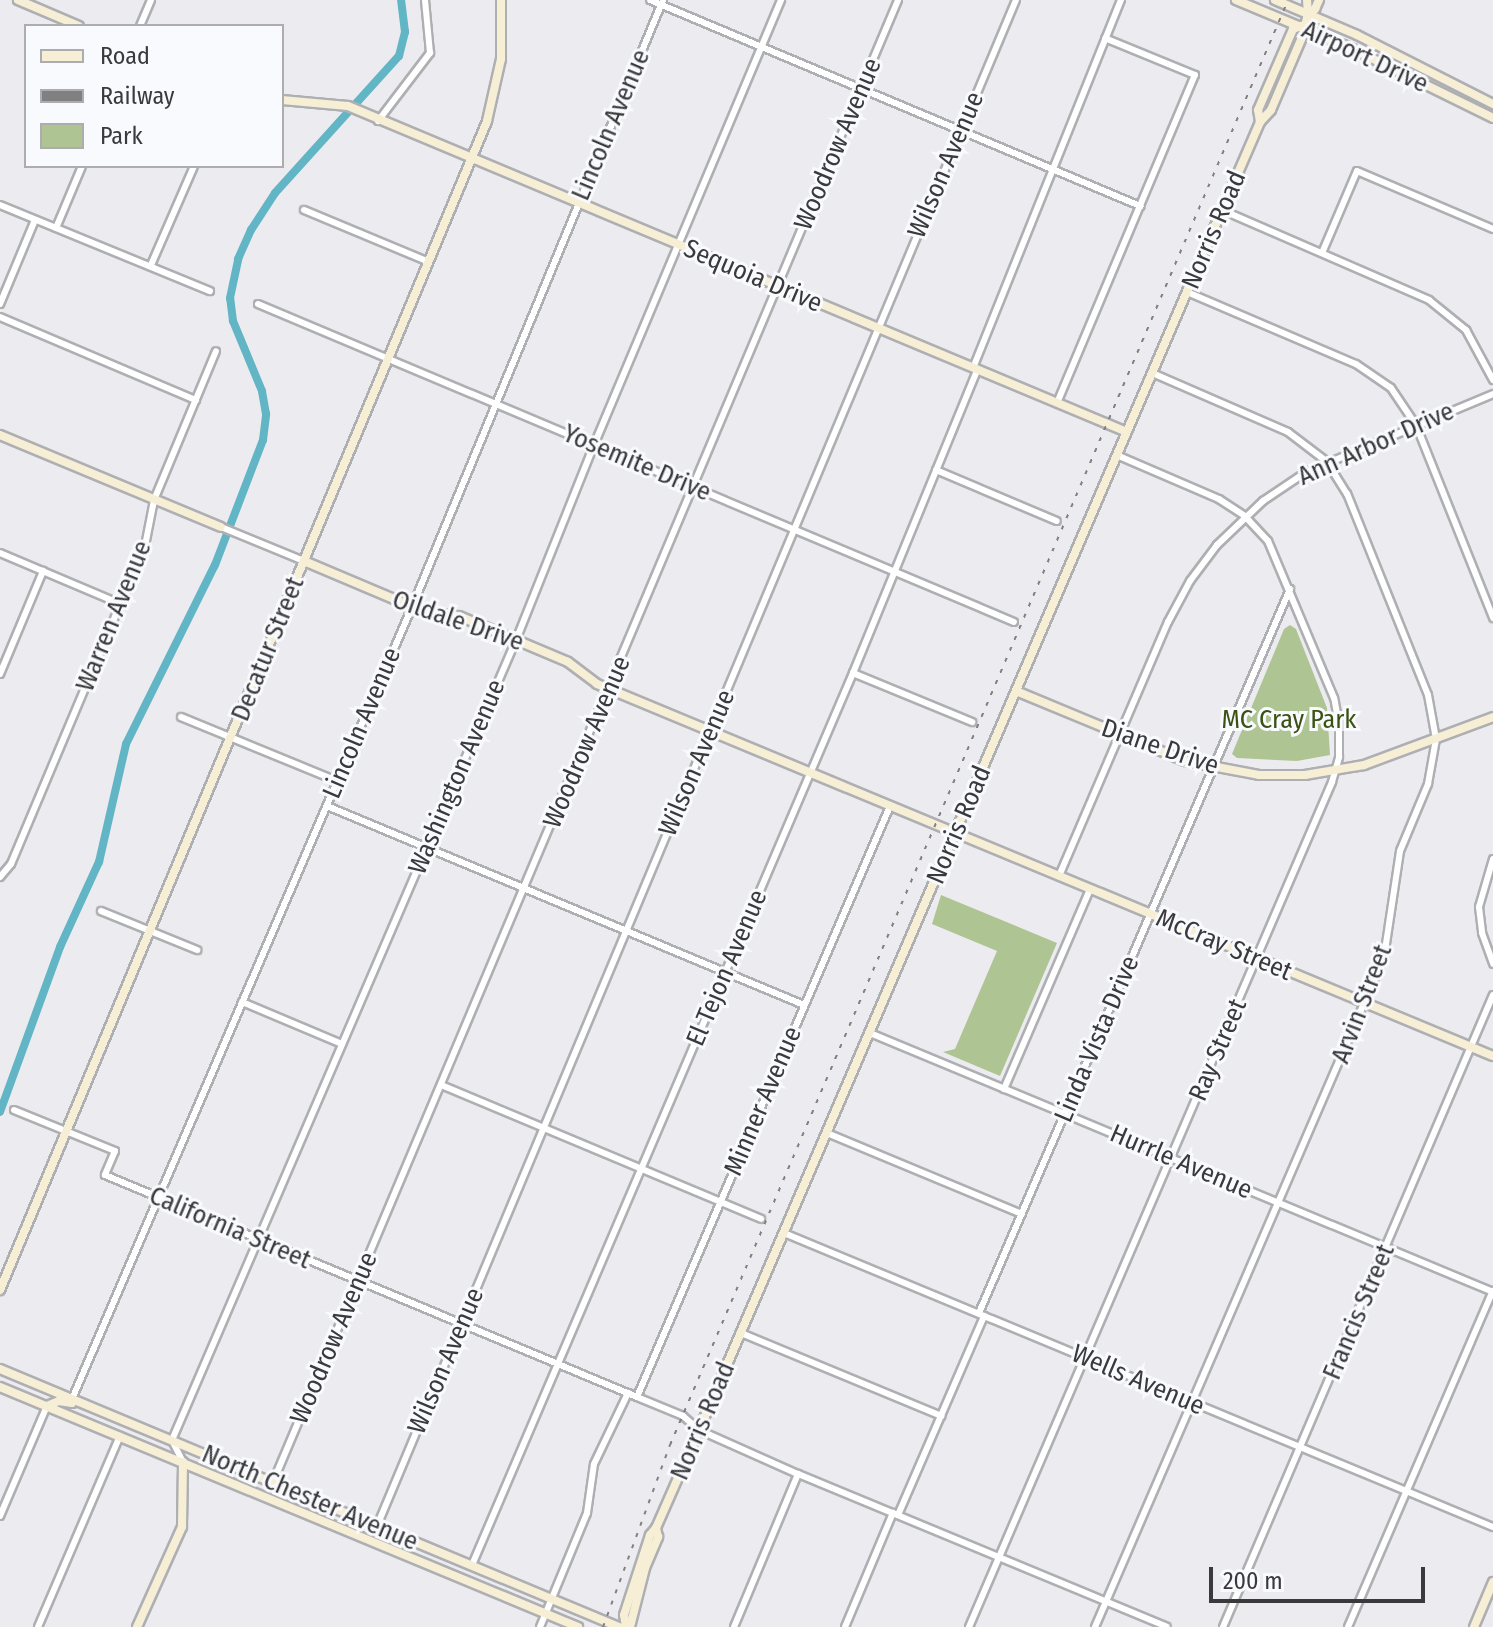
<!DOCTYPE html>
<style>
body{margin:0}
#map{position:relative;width:1493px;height:1627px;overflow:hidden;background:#ececf0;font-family:"Fira Sans Condensed",sans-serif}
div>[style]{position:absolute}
.green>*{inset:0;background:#aec493}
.canal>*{height:8px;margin:-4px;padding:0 4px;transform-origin:4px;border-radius:4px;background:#61b5c4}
.roads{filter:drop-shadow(2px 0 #aeafb2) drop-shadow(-2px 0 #aeafb2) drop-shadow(0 2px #aeafb2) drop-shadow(0 -2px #aeafb2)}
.street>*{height:6px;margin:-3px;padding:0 3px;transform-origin:3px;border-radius:3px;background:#fff}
.secondary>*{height:8px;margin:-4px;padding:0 4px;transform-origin:4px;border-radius:4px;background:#f7eed6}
.rail>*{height:2px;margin-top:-1px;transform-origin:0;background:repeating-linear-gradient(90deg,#808083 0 4px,transparent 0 12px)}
span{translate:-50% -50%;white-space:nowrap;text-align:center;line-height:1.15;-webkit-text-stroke:6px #f9fafe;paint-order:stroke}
.street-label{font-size:26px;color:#3a3a3c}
.park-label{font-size:26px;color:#3a5113}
.legend{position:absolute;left:24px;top:24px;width:260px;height:144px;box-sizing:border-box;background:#f9fafe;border:2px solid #adadb0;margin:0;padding:10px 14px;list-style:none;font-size:24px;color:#3a3a3c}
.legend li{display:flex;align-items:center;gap:16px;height:40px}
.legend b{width:40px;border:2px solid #adadb0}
.scale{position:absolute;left:1209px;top:1567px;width:216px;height:36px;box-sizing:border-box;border:4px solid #3a3a3c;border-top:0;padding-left:10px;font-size:24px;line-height:28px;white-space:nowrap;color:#3a3a3c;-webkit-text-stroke:6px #f9fafe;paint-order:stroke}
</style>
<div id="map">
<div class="green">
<i style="clip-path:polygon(1290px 625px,1296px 629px,1327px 708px,1330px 755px,1297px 761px,1237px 758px,1232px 754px,1284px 629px)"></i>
<i style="clip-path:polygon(941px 895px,1057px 943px,1000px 1076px,943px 1052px,955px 1049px,997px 951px,932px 924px)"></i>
</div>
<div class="canal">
<i style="left:0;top:1112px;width:176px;rotate:-70deg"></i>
<i style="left:60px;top:947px;width:94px;rotate:-65.4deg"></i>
<i style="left:99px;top:862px;width:121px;rotate:-77.1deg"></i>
<i style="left:126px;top:744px;width:200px;rotate:-63.6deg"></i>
<i style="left:215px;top:565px;width:134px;rotate:-69deg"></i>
<i style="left:263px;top:440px;width:26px;rotate:-83deg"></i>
<i style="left:266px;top:414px;width:23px;rotate:-100deg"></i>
<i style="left:262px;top:391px;width:76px;rotate:-112.5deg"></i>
<i style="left:233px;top:321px;width:23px;rotate:-97deg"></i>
<i style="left:230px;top:298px;width:40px;rotate:-78deg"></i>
<i style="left:238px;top:259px;width:32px;rotate:-66deg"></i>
<i style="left:251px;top:230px;width:44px;rotate:-57deg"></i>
<i style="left:275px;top:193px;width:185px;rotate:-47.9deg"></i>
<i style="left:399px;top:56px;width:25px;rotate:-76deg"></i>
<i style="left:405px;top:32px;width:32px;rotate:-97deg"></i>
</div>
<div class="roads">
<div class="street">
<i style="left:650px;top:0;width:532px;rotate:22.8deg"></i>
<i style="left:140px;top:26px;width:28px;rotate:-67deg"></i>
<i style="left:378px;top:121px;width:86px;rotate:-52.6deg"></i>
<i style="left:430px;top:53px;width:53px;rotate:-95.4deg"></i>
<i style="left:0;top:205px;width:227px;rotate:22.3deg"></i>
<i style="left:304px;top:210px;width:135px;rotate:22.6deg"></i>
<i style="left:1222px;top:210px;width:226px;rotate:23.5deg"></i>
<i style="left:1429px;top:300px;width:48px;rotate:39deg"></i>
<i style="left:1466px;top:330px;width:57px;rotate:61.6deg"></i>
<i style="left:56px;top:228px;width:67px;rotate:-67.2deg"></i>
<i style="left:1322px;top:253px;width:89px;rotate:-66.9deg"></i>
<i style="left:1357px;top:171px;width:148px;rotate:23.1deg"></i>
<i style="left:151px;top:265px;width:108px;rotate:-66.5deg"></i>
<i style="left:1187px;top:292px;width:184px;rotate:23.1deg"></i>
<i style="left:1356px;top:364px;width:42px;rotate:34.4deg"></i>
<i style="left:1391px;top:388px;width:45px;rotate:56deg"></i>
<i style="left:1416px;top:425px;width:208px;rotate:68.2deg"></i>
<i style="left:0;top:304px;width:91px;rotate:-67.4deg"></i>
<i style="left:258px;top:304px;width:820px;rotate:22.81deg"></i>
<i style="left:0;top:317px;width:213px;rotate:23deg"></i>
<i style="left:973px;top:368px;width:397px;rotate:-68.1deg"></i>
<i style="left:1057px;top:403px;width:356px;rotate:-67.2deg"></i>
<i style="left:1195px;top:75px;width:97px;rotate:-157.7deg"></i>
<i style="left:936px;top:470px;width:131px;rotate:22.9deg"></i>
<i style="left:221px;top:527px;width:90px;rotate:22.3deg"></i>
<i style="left:0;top:553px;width:131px;rotate:22.9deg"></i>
<i style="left:853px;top:673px;width:129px;rotate:22.4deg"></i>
<i style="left:0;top:674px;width:112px;rotate:-67.3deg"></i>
<i style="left:181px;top:717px;width:169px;rotate:22.3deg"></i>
<i style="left:327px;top:806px;width:517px;rotate:22.65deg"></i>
<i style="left:1493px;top:859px;width:50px;rotate:106.3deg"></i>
<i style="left:1479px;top:907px;width:26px;rotate:83deg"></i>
<i style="left:1482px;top:933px;width:33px;rotate:70deg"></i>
<i style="left:1059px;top:876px;width:276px;rotate:-66.8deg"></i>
<i style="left:1168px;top:622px;width:47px;rotate:-61.8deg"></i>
<i style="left:1190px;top:581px;width:45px;rotate:-53.1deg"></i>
<i style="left:1217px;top:545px;width:64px;rotate:-43.7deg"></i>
<i style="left:1263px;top:501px;width:52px;rotate:-34deg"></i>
<i style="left:1306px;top:472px;width:203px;rotate:-22.6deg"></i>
<i style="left:0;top:877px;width:17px;rotate:-50deg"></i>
<i style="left:11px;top:864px;width:345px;rotate:-67.2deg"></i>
<i style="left:145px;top:546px;width:47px;rotate:-78.9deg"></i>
<i style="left:154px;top:500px;width:161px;rotate:-67.4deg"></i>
<i style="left:101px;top:911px;width:104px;rotate:22.1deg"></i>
<i style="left:242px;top:1002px;width:108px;rotate:22.8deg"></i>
<i style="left:870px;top:1033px;width:675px;rotate:22.57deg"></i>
<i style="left:441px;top:1085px;width:347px;rotate:22.7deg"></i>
<i style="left:1004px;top:1089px;width:218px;rotate:-66.7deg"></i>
<i style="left:14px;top:1110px;width:109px;rotate:22.1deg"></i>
<i style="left:115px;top:1151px;width:26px;rotate:113deg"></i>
<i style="left:105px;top:1175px;width:576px;rotate:22.65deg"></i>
<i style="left:637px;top:1397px;width:50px;rotate:22.4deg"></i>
<i style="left:683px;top:1416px;width:21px;rotate:41deg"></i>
<i style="left:699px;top:1430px;width:108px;rotate:24deg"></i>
<i style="left:798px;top:1474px;width:399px;rotate:22.5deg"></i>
<i style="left:827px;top:1133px;width:211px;rotate:22.6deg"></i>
<i style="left:784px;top:1233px;width:768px;rotate:22.52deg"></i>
<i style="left:979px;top:1313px;width:788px;rotate:-66.75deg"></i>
<i style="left:741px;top:1333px;width:217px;rotate:22.5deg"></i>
<i style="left:637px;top:1397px;width:643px;rotate:-66.82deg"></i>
<i style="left:72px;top:1399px;width:862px;rotate:-66.77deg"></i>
<i style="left:412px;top:607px;width:657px;rotate:-67.53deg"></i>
<i style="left:183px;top:1462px;width:25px;rotate:-117deg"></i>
<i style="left:172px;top:1440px;width:871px;rotate:-66.73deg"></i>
<i style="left:516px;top:640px;width:210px;rotate:-68.2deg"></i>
<i style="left:594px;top:445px;width:483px;rotate:-67.2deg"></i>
<i style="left:273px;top:1482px;width:1608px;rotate:-67.13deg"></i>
<i style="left:898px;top:1515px;width:217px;rotate:-66.6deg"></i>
<i style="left:0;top:1516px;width:120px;rotate:-66.9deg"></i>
<i style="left:377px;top:1526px;width:1654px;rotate:-67.28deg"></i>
<i style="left:472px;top:1565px;width:970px;rotate:-66.87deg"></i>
<i style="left:853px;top:673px;width:327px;rotate:-67.7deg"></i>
<i style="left:38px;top:1627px;width:208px;rotate:-66.8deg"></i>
<i style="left:540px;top:1627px;width:123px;rotate:-67.6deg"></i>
<i style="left:587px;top:1513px;width:49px;rotate:-81.9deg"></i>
<i style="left:594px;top:1464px;width:79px;rotate:-64.4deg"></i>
<i style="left:734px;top:1627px;width:166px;rotate:-67.3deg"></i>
<i style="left:845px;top:1627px;width:124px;rotate:-67.2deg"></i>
<i style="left:969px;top:1627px;width:920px;rotate:-66.75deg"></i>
<i style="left:1332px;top:782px;width:26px;rotate:-74deg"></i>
<i style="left:1339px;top:757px;width:32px;rotate:-90deg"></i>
<i style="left:1339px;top:725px;width:27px;rotate:-100deg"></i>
<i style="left:1334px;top:698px;width:170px;rotate:-112.8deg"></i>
<i style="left:1268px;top:541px;width:34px;rotate:-133deg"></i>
<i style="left:1245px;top:516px;width:31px;rotate:-147deg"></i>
<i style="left:1219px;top:499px;width:111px;rotate:-156.7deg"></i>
<i style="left:1095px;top:1627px;width:730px;rotate:-66.67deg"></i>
<i style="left:1384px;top:957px;width:107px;rotate:-81.4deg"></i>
<i style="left:1400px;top:851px;width:73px;rotate:-67.3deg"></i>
<i style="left:1428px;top:784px;width:46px;rotate:-79.9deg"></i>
<i style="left:1436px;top:739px;width:45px;rotate:-100.3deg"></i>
<i style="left:1428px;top:695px;width:217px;rotate:-111.9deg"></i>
<i style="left:1347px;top:494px;width:39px;rotate:-122deg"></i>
<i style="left:1326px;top:461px;width:48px;rotate:-142.7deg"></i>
<i style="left:1288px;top:432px;width:148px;rotate:-156.5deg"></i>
<i style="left:1223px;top:1627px;width:687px;rotate:-66.87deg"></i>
<i style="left:1348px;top:1627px;width:366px;rotate:-66.7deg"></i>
</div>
<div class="secondary">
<i style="left:18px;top:0;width:66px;rotate:23.1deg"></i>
<i style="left:1236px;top:0;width:127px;rotate:22.7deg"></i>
<i style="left:1353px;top:49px;width:156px;rotate:26.2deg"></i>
<i style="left:1275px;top:0;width:89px;rotate:23.1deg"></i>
<i style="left:1357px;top:35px;width:153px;rotate:26.9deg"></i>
<i style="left:1307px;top:0;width:14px;rotate:86deg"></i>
<i style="left:282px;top:100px;width:66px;rotate:5.2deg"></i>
<i style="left:348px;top:106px;width:844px;rotate:22.71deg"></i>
<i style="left:1260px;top:122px;width:12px;rotate:-99deg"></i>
<i style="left:1258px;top:110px;width:88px;rotate:-66.6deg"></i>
<i style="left:1293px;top:29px;width:9px;rotate:-21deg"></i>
<i style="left:0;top:435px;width:239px;rotate:22.6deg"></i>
<i style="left:304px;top:561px;width:131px;rotate:22.9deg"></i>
<i style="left:425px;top:612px;width:34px;rotate:7deg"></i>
<i style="left:459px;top:616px;width:62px;rotate:22.8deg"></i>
<i style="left:516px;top:640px;width:56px;rotate:22.9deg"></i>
<i style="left:568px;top:662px;width:36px;rotate:37deg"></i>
<i style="left:597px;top:684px;width:970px;rotate:22.55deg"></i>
<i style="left:1016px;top:691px;width:183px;rotate:22.5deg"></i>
<i style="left:1185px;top:761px;width:75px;rotate:10.7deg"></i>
<i style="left:1259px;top:775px;width:46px"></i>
<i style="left:1305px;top:775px;width:60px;rotate:-9.6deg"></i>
<i style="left:1364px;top:765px;width:138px;rotate:-20.4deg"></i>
<i style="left:0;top:1290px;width:1266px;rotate:-67.38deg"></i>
<i style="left:487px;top:121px;width:64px;rotate:-77.3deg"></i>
<i style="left:501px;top:59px;width:59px;rotate:-90deg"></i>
<i style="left:0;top:1369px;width:671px;rotate:22.63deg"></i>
<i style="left:0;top:1387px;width:626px;rotate:22.55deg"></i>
<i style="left:47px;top:1406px;width:13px;rotate:-23deg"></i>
<i style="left:59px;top:1401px;width:13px;rotate:9deg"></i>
<i style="left:137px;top:1627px;width:110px;rotate:-65.8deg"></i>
<i style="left:182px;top:1527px;width:65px;rotate:-89.1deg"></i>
<i style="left:626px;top:1627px;width:12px;rotate:-99deg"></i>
<i style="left:624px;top:1615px;width:84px;rotate:-72deg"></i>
<i style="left:650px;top:1535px;width:9px;rotate:-49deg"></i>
<i style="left:656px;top:1528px;width:107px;rotate:-66.3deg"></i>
<i style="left:699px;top:1430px;width:1327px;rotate:-66.8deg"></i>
<i style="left:1222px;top:210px;width:96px;rotate:-66.6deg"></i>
<i style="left:1260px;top:122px;width:16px;rotate:-47deg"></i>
<i style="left:1271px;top:110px;width:82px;rotate:-66.9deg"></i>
<i style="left:1303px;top:35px;width:22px;rotate:-77deg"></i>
<i style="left:1308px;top:14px;width:9px;rotate:-36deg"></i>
<i style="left:1315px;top:9px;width:10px;rotate:-66deg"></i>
<i style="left:630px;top:1627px;width:61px;rotate:-75.7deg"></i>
<i style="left:645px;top:1568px;width:34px;rotate:-67deg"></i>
<i style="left:658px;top:1537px;width:9px;rotate:-103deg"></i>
<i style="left:1474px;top:1627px;width:49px;rotate:-67.1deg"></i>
</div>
</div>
<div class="rail">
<i style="left:603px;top:1627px;width:194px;rotate:-69.8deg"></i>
<i style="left:670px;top:1445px;width:1572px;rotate:-66.84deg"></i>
</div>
<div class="street-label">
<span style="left:1365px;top:57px;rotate:25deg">Airport Drive</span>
<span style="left:611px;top:125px;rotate:-67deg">Lincoln Avenue</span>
<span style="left:838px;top:144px;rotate:-67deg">Woodrow Avenue</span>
<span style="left:946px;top:165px;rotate:-67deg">Wilson Avenue</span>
<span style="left:1214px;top:230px;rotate:-67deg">Norris Road</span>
<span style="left:753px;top:276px;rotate:23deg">Sequoia Drive</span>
<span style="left:1376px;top:444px;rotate:-24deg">Ann Arbor Drive</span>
<span style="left:637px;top:463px;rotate:23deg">Yosemite Drive</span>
<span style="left:114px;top:616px;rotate:-68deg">Warren Avenue</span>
<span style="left:458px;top:621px;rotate:19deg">Oildale Drive</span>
<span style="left:268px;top:649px;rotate:-68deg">Decatur Street</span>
<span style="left:362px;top:723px;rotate:-67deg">Lincoln Avenue</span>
<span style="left:587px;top:742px;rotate:-67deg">Woodrow Avenue</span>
<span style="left:1160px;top:747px;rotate:19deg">Diane Drive</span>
<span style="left:697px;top:763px;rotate:-67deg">Wilson Avenue</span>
<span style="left:457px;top:777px;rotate:-67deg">Washington Avenue</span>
<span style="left:959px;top:825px;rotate:-67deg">Norris Road</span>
<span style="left:1224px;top:945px;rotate:23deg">McCray Street</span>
<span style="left:727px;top:968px;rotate:-67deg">El Tejon Avenue</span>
<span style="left:1362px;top:1004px;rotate:-69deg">Arvin Street</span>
<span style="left:1097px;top:1039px;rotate:-67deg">Linda Vista Drive</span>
<span style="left:1218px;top:1050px;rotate:-67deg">Ray Street</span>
<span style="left:763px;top:1101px;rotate:-67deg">Minner Avenue</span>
<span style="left:1181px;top:1162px;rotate:23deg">Hurrle Avenue</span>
<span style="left:230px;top:1228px;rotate:23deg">California Street</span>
<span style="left:1359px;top:1312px;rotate:-67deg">Francis Street</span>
<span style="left:334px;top:1338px;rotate:-67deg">Woodrow Avenue</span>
<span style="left:446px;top:1361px;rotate:-67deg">Wilson Avenue</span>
<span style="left:1138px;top:1380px;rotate:23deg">Wells Avenue</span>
<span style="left:703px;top:1421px;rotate:-67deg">Norris Road</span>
<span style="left:310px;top:1498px;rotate:23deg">North Chester Avenue</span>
</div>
<div class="park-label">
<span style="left:1289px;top:720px">MC Cray Park</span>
</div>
<ul class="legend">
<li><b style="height:10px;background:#f7eed6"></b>Road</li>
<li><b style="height:10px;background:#808083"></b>Railway</li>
<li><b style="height:22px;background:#aec493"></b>Park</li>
</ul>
<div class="scale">200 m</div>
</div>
